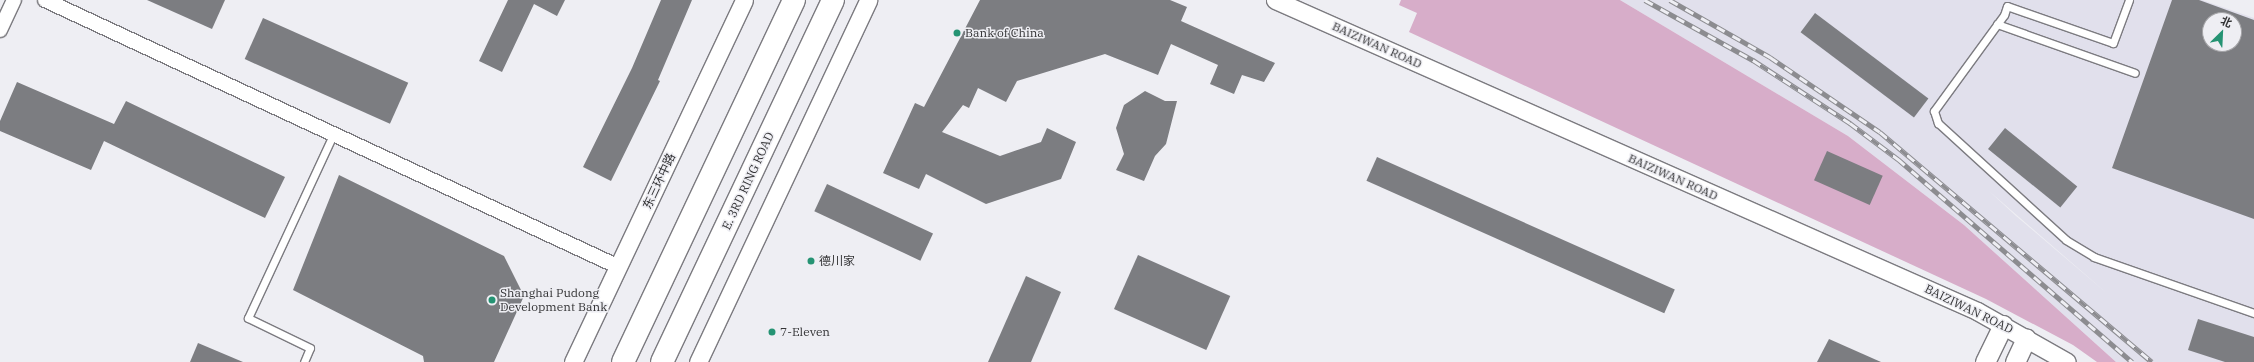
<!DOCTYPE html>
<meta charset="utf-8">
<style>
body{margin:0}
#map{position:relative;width:2254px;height:362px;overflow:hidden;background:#eeeef3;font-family:"IBM Plex Serif","Noto Sans SC",serif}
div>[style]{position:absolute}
.built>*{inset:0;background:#e1e0ec}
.green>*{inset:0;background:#d7adc9}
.building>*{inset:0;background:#7c7d81;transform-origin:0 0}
.roads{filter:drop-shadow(1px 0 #7c7b80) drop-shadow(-1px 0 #7c7b80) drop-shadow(0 1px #7c7b80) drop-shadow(0 -1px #7c7b80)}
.service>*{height:7px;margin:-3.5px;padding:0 3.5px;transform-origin:3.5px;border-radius:3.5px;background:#fff}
.minor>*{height:14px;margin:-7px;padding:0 7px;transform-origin:7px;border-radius:7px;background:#fff}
.tertiary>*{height:17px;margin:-8.5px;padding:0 8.5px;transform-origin:8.5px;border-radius:8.5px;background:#fff}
.secondary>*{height:19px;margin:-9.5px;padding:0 9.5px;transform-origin:9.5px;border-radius:9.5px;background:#fff}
.trunk>*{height:22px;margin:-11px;padding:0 11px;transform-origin:11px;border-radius:11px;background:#fff}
.rail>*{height:4.5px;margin-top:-2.25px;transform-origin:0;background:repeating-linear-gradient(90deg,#eeeef3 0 9px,#8c8c90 0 18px);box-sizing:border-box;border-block:1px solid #8c8c90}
.dots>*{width:11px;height:11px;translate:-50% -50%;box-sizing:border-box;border:2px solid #eeeef3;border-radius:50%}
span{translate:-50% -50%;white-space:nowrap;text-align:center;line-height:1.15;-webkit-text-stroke:3px #eeeef3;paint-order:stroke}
.poi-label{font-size:12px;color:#343436}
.left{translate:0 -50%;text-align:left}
.street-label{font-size:12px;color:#343436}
.north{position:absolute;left:2202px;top:12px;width:40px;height:40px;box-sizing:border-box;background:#eeeef3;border:1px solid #a4a4a7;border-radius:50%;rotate:24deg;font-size:11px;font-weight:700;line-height:16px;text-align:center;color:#343436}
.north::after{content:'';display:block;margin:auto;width:14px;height:18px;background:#259373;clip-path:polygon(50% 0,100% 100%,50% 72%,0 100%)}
</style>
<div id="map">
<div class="built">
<i style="clip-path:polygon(evenodd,1620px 0,2202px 0,2254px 18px,2254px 362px,2116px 362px,1964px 225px,1848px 136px,1620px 0,2210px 20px,2234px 20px,2234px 44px,2210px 44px,2210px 20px,1620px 0,1989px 191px,2109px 295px,2016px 216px,1989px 191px)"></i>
</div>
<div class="green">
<i style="clip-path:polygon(1401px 0,1620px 0,1848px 136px,1964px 225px,2116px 362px,2097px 362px,2073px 345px,1986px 299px,1409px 32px,1417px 13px,1399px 5px)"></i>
</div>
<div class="building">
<i style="clip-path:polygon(147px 0,225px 0,212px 29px)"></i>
<i style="clip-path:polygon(508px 0,565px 0,557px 16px,534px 4px,502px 72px,479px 61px)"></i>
<i style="clip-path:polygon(661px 0,692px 0,658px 80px,660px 81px,611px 181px,583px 167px,632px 68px)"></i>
<i style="clip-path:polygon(980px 0,1170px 0,1187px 7px,1181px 21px,1275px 63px,1264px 82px,1242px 75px,1234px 94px,1210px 84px,1218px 65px,1171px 44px,1158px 75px,1105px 54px,1017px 81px,1006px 102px,978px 88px,969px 108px,963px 105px,942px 132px,1000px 156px,1041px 142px,1047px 128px,1076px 142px,1061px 179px,986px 204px,926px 174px,919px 189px,883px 173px,915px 103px,924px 107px)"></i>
<i style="clip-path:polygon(evenodd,2172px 0,2199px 0,2254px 20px,2254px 219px,2112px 168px,2172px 0,2210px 20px,2234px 20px,2234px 44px,2210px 44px,2210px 20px)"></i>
<i style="left:1815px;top:13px;width:142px;height:24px;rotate:37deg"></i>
<i style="left:263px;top:18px;width:159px;height:45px;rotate:24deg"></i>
<i style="clip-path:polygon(17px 82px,114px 124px,126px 101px,285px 177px,265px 218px,104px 141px,91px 170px,0 131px,0 121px)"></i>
<i style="clip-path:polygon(1145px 91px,1165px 101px,1177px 101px,1166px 144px,1155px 156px,1144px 181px,1116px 170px,1124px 154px,1116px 128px,1124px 105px)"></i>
<i style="left:2005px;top:128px;width:93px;height:27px;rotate:39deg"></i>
<i style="left:1827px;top:151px;width:61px;height:32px;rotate:24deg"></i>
<i style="left:1377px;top:157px;width:326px;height:26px;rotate:24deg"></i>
<i style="clip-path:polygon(339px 175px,504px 256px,524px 296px,494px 362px,424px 362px,423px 356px,293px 290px)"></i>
<i style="left:827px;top:184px;width:117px;height:30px;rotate:25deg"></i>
<i style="left:1138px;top:255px;width:101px;height:59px;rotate:24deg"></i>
<i style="clip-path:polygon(1026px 276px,1061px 292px,1031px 362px,988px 362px)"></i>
<i style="clip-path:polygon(2198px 319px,2254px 337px,2254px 362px,2225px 362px,2188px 350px)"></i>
<i style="clip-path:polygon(1829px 339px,1881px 362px,1817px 362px)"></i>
<i style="clip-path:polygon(198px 343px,243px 362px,190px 362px)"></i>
</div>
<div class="roads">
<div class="service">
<i style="left:2129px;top:0;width:46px;rotate:110.4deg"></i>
<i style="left:2113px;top:43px;width:112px;rotate:-160.8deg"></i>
<i style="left:2007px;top:6px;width:9px;rotate:108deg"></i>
<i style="left:2004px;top:15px;width:119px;rotate:126.1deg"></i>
<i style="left:1934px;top:111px;width:13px;rotate:72deg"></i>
<i style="left:1938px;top:123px;width:173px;rotate:42.4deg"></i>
<i style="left:2066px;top:240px;width:33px;rotate:31deg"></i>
<i style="left:2094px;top:257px;width:170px;rotate:19.3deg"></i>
<i style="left:1997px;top:24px;width:146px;rotate:19.5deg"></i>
<i style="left:304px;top:362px;width:15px;rotate:-67deg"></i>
<i style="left:310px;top:348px;width:69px;rotate:-154.2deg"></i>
<i style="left:248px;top:318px;width:204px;rotate:-65.1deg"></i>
</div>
<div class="minor">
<i style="left:45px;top:0;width:633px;rotate:24.95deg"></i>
<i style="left:0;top:30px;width:33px;rotate:-65deg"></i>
</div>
<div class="tertiary">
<i style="left:1275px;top:0;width:768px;rotate:23.89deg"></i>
<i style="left:1977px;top:311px;width:103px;rotate:29.5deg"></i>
<i style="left:573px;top:362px;width:400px;rotate:-64.7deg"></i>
<i style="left:698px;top:362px;width:400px;rotate:-64.8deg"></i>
</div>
<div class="secondary">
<i style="left:1985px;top:362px;width:41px;rotate:-64.1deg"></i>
<i style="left:2015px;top:362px;width:26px;rotate:-65deg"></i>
</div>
<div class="trunk">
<i style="left:623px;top:362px;width:400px;rotate:-64.7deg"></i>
<i style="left:662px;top:362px;width:400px;rotate:-64.7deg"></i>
</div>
</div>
<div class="rail">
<i style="left:1645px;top:0;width:124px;rotate:29.1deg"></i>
<i style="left:1753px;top:60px;width:116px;rotate:33deg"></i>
<i style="left:1850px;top:123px;width:60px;rotate:36.9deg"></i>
<i style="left:1898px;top:159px;width:310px;rotate:40.9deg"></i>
<i style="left:1670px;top:0;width:115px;rotate:29.7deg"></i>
<i style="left:1770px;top:57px;width:133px;rotate:34.3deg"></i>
<i style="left:1880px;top:132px;width:356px;rotate:40.2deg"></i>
</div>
<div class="dots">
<i style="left:957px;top:33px;background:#259373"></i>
<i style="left:811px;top:261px;background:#259373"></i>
<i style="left:492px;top:300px;background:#259373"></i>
<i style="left:772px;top:332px;background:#259373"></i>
</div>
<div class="poi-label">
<span class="left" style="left:965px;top:33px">Bank of China</span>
<span class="left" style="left:819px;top:261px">德川家</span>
<span class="left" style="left:500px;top:300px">Shanghai Pudong<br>Development Bank</span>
<span class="left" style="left:780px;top:332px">7-Eleven</span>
</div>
<div class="street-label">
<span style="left:1377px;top:45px;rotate:24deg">BAIZIWAN ROAD</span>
<span style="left:1673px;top:177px;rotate:24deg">BAIZIWAN ROAD</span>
<span style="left:659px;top:181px;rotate:-65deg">东三环中路</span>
<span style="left:748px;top:181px;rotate:-65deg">E. 3RD RING ROAD</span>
<span style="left:1969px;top:309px;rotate:26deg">BAIZIWAN ROAD</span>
</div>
<div class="north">北</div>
</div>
